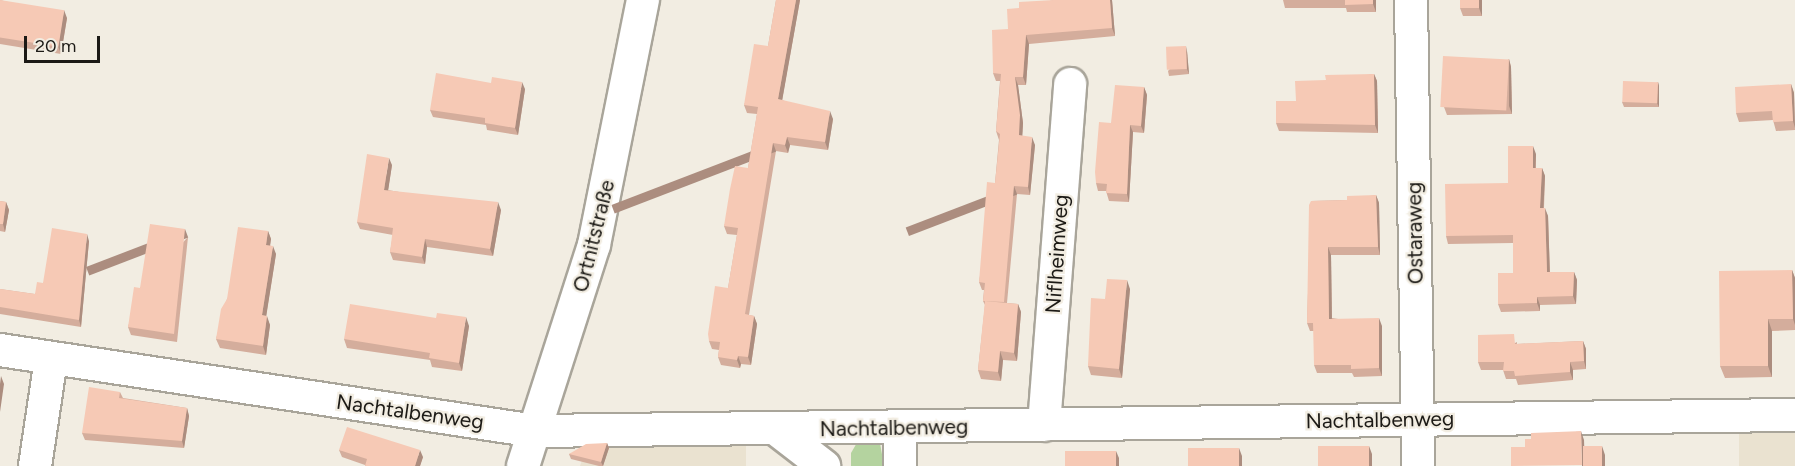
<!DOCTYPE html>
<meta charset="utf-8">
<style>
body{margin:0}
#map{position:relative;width:1795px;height:466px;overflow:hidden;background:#f2ede2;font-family:Figtree,sans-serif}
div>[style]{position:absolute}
.built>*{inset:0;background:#eae2d0;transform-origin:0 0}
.green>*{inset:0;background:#b4d39f}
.roads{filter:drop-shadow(2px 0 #a9a59a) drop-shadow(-2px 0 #a9a59a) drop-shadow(0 2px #a9a59a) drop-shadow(0 -2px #a9a59a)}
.minor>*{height:32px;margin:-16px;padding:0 16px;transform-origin:16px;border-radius:16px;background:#fff}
.wall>*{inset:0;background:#d4ad9c}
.shaded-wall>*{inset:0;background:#ac8d7f;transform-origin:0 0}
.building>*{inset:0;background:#f6c9b5;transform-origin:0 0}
span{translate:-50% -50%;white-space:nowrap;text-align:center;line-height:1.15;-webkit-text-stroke:4.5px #f2ede2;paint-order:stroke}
.street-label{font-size:21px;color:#1c1a16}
.scale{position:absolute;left:24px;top:36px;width:76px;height:27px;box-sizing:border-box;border:3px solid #1c1a16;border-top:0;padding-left:8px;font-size:18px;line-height:21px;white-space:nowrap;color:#1c1a16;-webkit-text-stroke:4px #f2ede2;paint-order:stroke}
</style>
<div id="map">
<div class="built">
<i style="left:1795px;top:426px;width:40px;height:56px;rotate:90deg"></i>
<i style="clip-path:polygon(746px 443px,746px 466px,580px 466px,587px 446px)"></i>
</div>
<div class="green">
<i style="clip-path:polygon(866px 438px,880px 443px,884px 466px,851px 466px,851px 453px,858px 441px)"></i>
</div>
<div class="roads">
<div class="minor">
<i style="left:1411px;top:0;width:466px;rotate:89.1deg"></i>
<i style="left:0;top:350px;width:541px;rotate:8.61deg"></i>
<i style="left:535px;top:431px;width:1260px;rotate:-0.73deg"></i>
<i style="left:1044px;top:425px;width:342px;rotate:-85.6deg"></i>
<i style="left:776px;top:429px;width:61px;rotate:37.6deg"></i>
<i style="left:35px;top:466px;width:108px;rotate:-81.5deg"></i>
<i style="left:523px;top:466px;width:232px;rotate:-72.2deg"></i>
<i style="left:594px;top:245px;width:250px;rotate:-78.7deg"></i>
<i style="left:900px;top:466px;width:37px;rotate:-90deg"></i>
</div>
</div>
<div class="wall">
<i style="clip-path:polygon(0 0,67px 18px,61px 54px,0 44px)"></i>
<i style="clip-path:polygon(776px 0,800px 0,782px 100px,833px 119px,828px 150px,790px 145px,788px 153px,776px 151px,749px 315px,754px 316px,757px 324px,751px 365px,741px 364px,740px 368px,721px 365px,718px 357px,719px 350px,712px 349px,709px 341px,728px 288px,737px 235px,727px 234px,724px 226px,748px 168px,757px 114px,747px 113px,744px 105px,768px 46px)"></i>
<i style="clip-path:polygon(1054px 0,1112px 0,1115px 36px,1029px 44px,1026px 85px,1018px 85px,1023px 123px,1022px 136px,1035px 145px,1030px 195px,1017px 194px,1007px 303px,1018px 304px,1021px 312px,1017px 361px,1003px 360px,1001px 381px,981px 379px,978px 370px,985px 305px,983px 301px,984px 290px,982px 290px,979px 282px,995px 183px,999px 140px,996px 131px,1000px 81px,996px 81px,993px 73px,1008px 29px,1019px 8px)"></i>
<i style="clip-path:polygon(1283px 0,1376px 0,1376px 12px,1347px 12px,1346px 8px,1285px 8px)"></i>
<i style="clip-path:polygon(1482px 0,1482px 16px,1463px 16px,1460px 8px)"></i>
<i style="clip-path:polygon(1187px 51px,1189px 74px,1169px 76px,1168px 71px)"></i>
<i style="clip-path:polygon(1509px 59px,1511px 67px,1512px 114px,1447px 115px,1444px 107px)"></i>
<i style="clip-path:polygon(1374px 74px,1377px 81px,1378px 133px,1279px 131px,1276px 123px,1296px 101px,1326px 80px)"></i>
<i style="clip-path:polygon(1658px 82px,1659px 86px,1659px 107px,1624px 107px,1622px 102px)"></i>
<i style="clip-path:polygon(1791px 84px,1794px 93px,1795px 130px,1776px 131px,1773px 120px,1739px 122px,1736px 113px)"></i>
<i style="clip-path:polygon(1144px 87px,1147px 95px,1144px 133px,1133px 132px,1129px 202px,1109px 201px,1106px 191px,1098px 191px,1096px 183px,1111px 123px)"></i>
<i style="clip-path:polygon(525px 89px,518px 135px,487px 130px,486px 125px,433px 117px,430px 110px)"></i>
<i style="clip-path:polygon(1536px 154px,1536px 168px,1542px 168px,1545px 176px,1544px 208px,1548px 216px,1550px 272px,1574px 272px,1577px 280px,1576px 304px,1540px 305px,1540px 311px,1501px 312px,1498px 304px,1513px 273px,1513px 243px,1448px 244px,1446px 236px,1508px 183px)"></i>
<i style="clip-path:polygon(392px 165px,388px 190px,501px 210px,493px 256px,427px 247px,425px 264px,393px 260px,390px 252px,393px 235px,360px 229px,357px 222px)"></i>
<i style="clip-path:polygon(1376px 195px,1379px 203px,1380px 255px,1331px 255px,1332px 318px,1382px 326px,1382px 376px,1354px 377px,1352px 373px,1317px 373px,1314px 365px,1314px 331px,1310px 331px,1307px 323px,1311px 201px,1347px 200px)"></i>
<i style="clip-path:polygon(0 201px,6px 202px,9px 210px,5px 232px,0 231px)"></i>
<i style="clip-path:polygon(268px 231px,271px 239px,270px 245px,276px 254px,266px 316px,270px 325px,266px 355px,220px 348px,216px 339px,227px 299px)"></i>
<i style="clip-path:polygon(188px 237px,177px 342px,131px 335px,128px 327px,140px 288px)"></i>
<i style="clip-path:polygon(89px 241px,81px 327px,0 314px,0 289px,35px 294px,43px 283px)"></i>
<i style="clip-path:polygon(1792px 270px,1795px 278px,1795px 330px,1772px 331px,1772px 377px,1725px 378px,1720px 366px)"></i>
<i style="clip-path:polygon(1130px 289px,1122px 378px,1091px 375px,1088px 366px,1105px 299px)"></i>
<i style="clip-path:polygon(469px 326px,462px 371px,432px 367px,430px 360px,347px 348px,344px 339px)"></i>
<i style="clip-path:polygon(1583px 341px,1586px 349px,1586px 369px,1573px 370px,1573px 380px,1518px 385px,1516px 379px,1506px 379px,1503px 370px,1481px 370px,1478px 362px,1517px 342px,1517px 344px)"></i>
<i style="clip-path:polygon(120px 392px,123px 398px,187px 408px,189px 416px,184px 448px,85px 440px,82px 433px)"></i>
<i style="clip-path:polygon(607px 443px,609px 448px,603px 466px,599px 466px,571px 459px,569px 454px)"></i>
<i style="clip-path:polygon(339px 450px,423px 457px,420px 466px,365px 466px,365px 465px,342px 457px)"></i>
</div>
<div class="shaded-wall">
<i style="clip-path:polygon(796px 0,800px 0,781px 107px,778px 99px)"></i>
<i style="clip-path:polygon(1110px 0,1112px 0,1115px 36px,1112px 28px)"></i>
<i style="clip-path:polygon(1373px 0,1376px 0,1376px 12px,1373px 4px)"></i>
<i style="clip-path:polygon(1479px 0,1482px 0,1482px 16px,1479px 8px)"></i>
<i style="clip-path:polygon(64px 10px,67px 18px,61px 54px,58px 46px)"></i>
<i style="clip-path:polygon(1026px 35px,1029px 44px,1026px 85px,1023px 77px)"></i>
<i style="clip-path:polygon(1186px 46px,1187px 51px,1189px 74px,1187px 69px)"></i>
<i style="clip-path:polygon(1509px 59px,1511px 67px,1512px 114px,1509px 106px)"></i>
<i style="clip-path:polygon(1374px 74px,1377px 81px,1378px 133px,1375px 125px)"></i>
<i style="clip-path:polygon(1015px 77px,1018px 85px,1023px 123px,1022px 143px,1019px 135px)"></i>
<i style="clip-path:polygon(522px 82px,525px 89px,518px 135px,515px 128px)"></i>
<i style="clip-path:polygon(1658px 82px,1659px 86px,1659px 107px,1657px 103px)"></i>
<i style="clip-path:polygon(1791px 84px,1794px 93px,1795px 128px,1793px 121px)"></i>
<i style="clip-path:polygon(1144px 87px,1147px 95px,1144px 133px,1141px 126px)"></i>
<i style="clip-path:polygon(830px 111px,833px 119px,828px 150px,825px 142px)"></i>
<i style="clip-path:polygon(1130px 125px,1133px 132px,1129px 202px,1127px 194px)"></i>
<i style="clip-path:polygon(787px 137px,790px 145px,788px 153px,785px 145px)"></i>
<i style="clip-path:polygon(1032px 137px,1035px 145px,1030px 195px,1028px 187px)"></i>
<i style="left:773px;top:143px;width:9px;height:173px;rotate:69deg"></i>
<i style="clip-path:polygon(1533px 146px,1536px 154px,1535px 176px,1533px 168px)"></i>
<i style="clip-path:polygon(389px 158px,392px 165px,387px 198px,384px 190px)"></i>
<i style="clip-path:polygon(1542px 168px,1545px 176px,1543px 216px,1540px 208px)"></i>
<i style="left:1014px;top:186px;width:9px;height:116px;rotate:69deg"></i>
<i style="clip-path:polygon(1376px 195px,1379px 203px,1380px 255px,1378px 247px)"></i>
<i style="clip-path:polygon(6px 202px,9px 210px,5px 232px,3px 224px)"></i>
<i style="clip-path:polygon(498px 202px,501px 210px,493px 256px,490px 249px)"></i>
<i style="clip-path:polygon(1545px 208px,1548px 216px,1550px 280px,1547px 272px)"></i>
<i style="left:185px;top:229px;width:9px;height:106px;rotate:69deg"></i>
<i style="clip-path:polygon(268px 231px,271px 239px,269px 253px,266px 245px)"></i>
<i style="clip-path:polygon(87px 234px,89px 241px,81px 327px,79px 320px)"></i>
<i style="clip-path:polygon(425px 239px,427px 247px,425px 264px,422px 257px)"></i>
<i style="clip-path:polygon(273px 246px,276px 254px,265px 324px,262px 315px)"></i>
<i style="clip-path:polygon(1328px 247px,1331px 255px,1332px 326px,1329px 319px)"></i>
<i style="clip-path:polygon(1792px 270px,1795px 278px,1795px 325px,1793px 319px)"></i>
<i style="clip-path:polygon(1574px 272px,1577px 280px,1576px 304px,1573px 296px)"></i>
<i style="clip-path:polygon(1127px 280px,1130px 289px,1122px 378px,1119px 369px)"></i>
<i style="clip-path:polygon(1537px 297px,1540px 305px,1540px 311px,1537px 303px)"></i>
<i style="clip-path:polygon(1018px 304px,1021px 312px,1017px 361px,1014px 353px)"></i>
<i style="clip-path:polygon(267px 316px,270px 325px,266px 355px,263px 346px)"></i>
<i style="clip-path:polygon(754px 316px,757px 324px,751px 365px,748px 357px)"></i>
<i style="clip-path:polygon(466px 317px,469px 326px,462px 371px,459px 363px)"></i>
<i style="clip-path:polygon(1379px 318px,1382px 326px,1382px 376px,1379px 368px)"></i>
<i style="clip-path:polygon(1768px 319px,1772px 331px,1772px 377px,1768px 366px)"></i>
<i style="clip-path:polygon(1583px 341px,1586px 349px,1586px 369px,1584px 361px)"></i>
<i style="clip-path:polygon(1000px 351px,1003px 360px,1001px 381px,998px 372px)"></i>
<i style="clip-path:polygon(738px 356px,741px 364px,740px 368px,737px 360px)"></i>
<i style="clip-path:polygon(1570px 362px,1573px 370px,1573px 380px,1570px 372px)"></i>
<i style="clip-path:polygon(1px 376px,4px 384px,0 412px,0 384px)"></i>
<i style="clip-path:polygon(187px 408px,189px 416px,184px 448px,182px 441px)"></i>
<i style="clip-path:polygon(1581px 431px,1584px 440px,1585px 466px,1582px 466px)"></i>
<i style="clip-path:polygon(607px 443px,609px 448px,603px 466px,601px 462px)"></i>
<i style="clip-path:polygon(1369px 446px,1372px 454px,1372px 466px,1369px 466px)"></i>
<i style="clip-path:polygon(1602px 446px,1605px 455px,1605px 466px,1602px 466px)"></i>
<i style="clip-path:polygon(1239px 448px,1242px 456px,1242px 466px,1238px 466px)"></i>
<i style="clip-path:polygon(420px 450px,423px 457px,420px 466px,415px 466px)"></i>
<i style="clip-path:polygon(1116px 451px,1119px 458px,1119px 466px,1116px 466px)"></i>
</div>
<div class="building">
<i style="left:0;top:0;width:65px;height:37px;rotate:9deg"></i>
<i style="clip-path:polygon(776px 0,796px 0,778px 99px,830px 111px,825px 142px,787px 137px,785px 145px,773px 143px,745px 314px,754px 316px,748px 357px,738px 356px,737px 360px,718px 357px,720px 342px,709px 341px,708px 334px,715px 286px,728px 288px,738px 228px,724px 226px,730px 189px,735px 166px,748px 168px,758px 107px,744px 105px,754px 44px,768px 46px)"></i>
<i style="clip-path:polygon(1054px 0,1110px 0,1112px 28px,1026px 35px,1023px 77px,1015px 77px,1020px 115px,1019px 135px,1032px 137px,1028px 187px,1014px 186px,1004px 302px,983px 301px,985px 283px,979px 282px,987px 182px,995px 183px,1000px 134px,996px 131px,1001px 74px,993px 73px,992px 30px,1008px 29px,1007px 9px,1019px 8px,1019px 2px)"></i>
<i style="clip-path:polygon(1283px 0,1373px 0,1373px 4px,1345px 5px,1345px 0)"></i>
<i style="left:1460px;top:0;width:19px;height:8px"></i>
<i style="left:1186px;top:46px;width:23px;height:20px;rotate:88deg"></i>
<i style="left:1443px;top:56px;width:66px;height:51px;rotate:3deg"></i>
<i style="clip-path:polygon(436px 73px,491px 83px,492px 77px,522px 82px,515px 128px,485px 123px,485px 118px,430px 110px)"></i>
<i style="clip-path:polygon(1374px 74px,1375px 125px,1276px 123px,1276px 101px,1296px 101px,1295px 81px,1326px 80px,1325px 75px)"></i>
<i style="left:1623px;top:81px;width:35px;height:21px;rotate:2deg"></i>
<i style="clip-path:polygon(1791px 84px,1793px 121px,1773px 122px,1772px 111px,1736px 113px,1735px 87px)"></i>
<i style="clip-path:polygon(1115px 85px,1144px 87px,1141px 126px,1130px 125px,1127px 194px,1106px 193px,1107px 184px,1096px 183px,1095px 172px,1099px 122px,1111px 123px)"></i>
<i style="clip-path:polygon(1508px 146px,1533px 146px,1533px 168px,1542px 168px,1540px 208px,1545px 208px,1547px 272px,1574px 272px,1573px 296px,1537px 297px,1537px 303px,1498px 304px,1498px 273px,1513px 273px,1513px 235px,1446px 236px,1445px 184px,1508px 183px)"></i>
<i style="clip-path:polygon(367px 154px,389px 158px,384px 190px,498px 202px,490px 249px,425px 239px,422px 257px,390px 252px,393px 228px,357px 222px)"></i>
<i style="clip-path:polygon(1376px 195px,1378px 247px,1328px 247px,1329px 319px,1379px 318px,1379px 368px,1351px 369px,1351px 365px,1314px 365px,1313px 323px,1307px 323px,1309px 205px,1311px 201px,1347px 200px,1347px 196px)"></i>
<i style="clip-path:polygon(0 201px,6px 202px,3px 224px,0 224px)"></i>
<i style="clip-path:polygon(150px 224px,185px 229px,174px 334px,128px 327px,134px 287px,140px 288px)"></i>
<i style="clip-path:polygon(238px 227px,268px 231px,266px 245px,273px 246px,262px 315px,267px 316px,263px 346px,216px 339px,221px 309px,227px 299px)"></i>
<i style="clip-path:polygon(52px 228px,87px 234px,79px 320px,0 307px,0 289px,35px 294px,37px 282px,43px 283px)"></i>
<i style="clip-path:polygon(1792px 270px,1793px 319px,1768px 319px,1768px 366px,1720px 366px,1719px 271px)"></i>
<i style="clip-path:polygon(1107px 279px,1127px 280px,1119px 369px,1088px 366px,1091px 298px,1105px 299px)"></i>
<i style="clip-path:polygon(985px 301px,1018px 304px,1014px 353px,1000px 351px,998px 372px,978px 370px)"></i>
<i style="clip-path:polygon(350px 304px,436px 318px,437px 313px,466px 317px,459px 363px,429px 358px,430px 353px,344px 339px)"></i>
<i style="clip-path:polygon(1514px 334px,1515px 344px,1583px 341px,1584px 361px,1570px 362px,1570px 372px,1515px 376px,1514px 371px,1503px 371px,1504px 362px,1478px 362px,1478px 335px)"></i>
<i style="clip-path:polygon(89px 387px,120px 392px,119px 398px,187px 408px,182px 441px,82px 433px)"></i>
<i style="clip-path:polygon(347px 427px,420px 450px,415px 466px,365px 466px,367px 459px,339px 450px)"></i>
<i style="clip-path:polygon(1581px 431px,1582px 465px,1511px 466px,1511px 447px,1525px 447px,1525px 439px,1531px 439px,1531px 433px)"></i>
<i style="clip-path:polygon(607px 443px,601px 462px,569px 454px,586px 444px)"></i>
<i style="left:1369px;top:446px;width:20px;height:51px;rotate:90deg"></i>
<i style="left:1583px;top:446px;width:19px;height:20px"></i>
<i style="left:1188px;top:448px;width:51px;height:18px"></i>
<i style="left:1065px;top:451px;width:51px;height:15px"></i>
</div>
<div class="street-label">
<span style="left:1415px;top:233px;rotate:-91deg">Ostaraweg</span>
<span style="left:594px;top:236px;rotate:-76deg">Ortnitstraße</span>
<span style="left:1057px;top:254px;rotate:-86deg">Niflheimweg</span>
<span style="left:410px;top:412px;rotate:8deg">Nachtalbenweg</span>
<span style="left:1380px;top:420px;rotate:-1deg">Nachtalbenweg</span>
<span style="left:894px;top:428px;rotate:-1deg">Nachtalbenweg</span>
</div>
<div class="scale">20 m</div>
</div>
